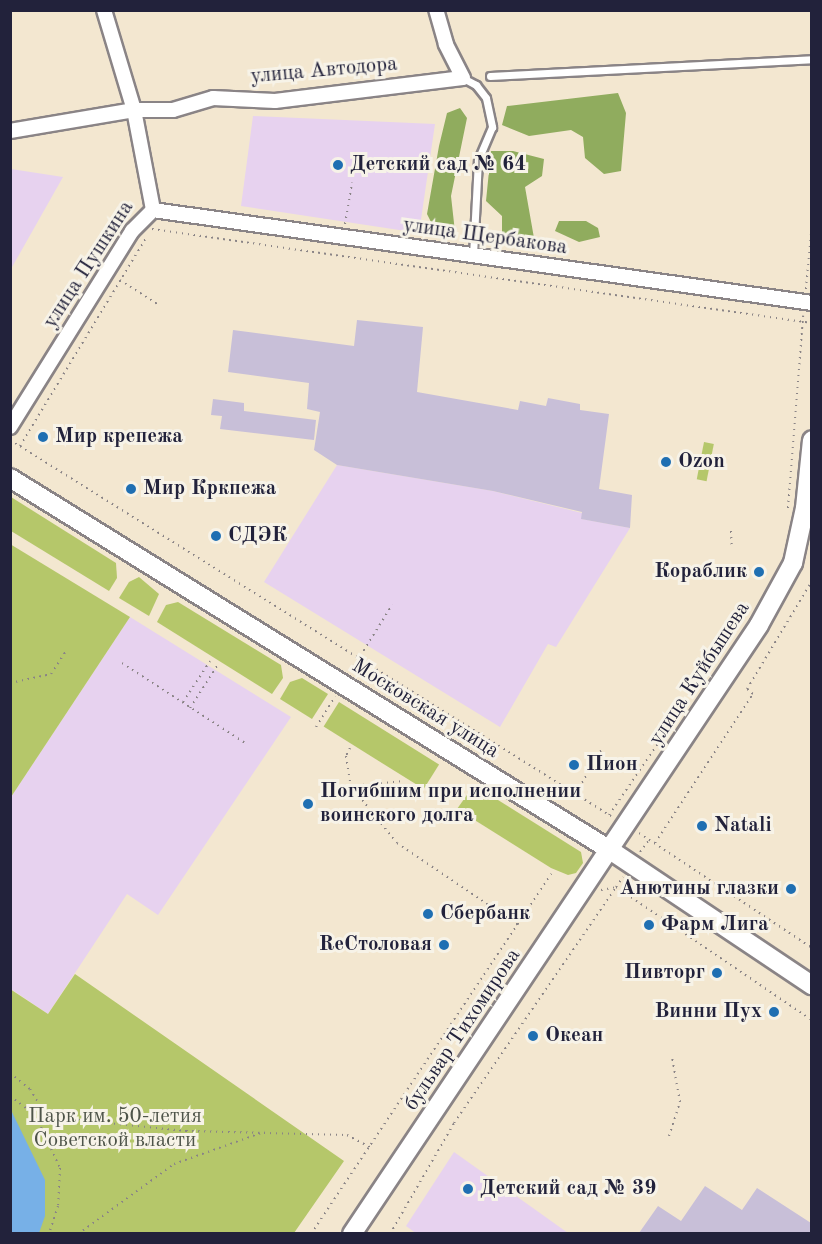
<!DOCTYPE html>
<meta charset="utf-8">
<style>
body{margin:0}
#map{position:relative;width:822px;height:1244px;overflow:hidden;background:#f3e7d0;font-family:"Old Standard TT",serif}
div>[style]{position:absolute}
.built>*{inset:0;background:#e7d2ef}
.industrial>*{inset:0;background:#c8bfd8}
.green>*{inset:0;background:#b5c76a;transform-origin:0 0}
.forest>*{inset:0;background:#90ac5e}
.water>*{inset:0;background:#77b0e7}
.path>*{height:2px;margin-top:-1px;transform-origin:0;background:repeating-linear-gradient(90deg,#8a8486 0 1.5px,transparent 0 6px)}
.roads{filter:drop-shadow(2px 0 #8a8486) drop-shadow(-2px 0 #8a8486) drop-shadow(0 2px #8a8486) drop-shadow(0 -2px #8a8486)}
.lane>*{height:7px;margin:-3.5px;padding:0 3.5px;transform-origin:3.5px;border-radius:3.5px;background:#fff}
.street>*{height:14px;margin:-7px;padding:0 7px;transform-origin:7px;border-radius:7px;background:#fff}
.secondary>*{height:18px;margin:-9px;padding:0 9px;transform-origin:9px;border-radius:9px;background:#fff}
.dots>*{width:16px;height:16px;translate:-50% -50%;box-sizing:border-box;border:3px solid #f7f3e8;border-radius:50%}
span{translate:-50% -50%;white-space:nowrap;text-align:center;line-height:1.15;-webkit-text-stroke:6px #f7f3e8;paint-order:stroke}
.street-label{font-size:21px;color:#22223b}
.poi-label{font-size:21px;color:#22223b;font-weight:700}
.left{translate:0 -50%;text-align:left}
.right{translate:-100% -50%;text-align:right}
.park-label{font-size:21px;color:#4e5449}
.frame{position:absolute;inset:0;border:12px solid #22223b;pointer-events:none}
</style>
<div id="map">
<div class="built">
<i style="clip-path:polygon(253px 116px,435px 124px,419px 233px,241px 206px)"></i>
<i style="clip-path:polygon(11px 169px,63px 177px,11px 269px,10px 169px)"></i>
<i style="clip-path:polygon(337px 465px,493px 491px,582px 513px,582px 519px,630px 528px,556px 647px,548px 644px,500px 727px,264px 582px)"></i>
<i style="clip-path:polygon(130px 617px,291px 717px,158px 915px,127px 894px,48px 1014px,11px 989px,11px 797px)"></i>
<i style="clip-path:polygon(454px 1152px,568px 1233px,417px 1234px,406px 1226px)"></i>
</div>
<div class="industrial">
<i style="clip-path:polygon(357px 320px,423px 327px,417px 392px,518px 410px,520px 401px,546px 406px,548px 398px,580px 404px,580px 410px,609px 414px,599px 489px,632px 495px,630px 528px,581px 519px,582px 512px,493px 491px,337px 465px,314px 450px,320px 412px,307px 409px,309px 383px,228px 372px,233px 330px,354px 346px)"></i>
<i style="clip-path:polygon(213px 399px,244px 403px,244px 411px,316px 420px,314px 440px,220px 429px,222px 416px,211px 415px)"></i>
<i style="clip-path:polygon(705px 1186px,742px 1210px,757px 1188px,811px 1223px,811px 1233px,639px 1233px,658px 1206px,681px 1221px)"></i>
</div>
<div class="green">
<i style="left:704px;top:442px;width:10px;height:38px;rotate:11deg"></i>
<i style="clip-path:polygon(11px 497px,116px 563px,117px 578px,109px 591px,11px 531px)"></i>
<i style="clip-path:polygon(10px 544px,130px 617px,11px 797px,10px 797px)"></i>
<i style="clip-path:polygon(139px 577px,159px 594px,149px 616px,119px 598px,129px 582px)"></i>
<i style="clip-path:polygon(178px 602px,281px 665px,283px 678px,272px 694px,157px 622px,166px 605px)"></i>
<i style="clip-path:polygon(302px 678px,328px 694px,312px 719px,280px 699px,290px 682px)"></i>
<i style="left:339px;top:702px;width:118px;height:29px;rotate:32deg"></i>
<i style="clip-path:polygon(474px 785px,581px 852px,583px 863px,576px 873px,568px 875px,551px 868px,457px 809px)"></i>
<i style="clip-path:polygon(75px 974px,344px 1161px,294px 1233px,11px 1233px,10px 989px,48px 1014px)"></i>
</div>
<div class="forest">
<i style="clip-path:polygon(618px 93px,626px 113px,621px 171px,604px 174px,585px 158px,583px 137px,571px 130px,529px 136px,502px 125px,507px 106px)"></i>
<i style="clip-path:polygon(460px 108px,467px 118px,451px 196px,455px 232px,437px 234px,427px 214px,439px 146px,447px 113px)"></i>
<i style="clip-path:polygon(491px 151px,513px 151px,544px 159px,542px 176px,525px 187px,534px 238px,502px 241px,502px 216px,486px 201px)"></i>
<i style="clip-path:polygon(559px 221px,586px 221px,598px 228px,600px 237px,579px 242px,555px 231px)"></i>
</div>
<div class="water">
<i style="clip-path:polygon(10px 1108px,45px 1180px,45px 1216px,39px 1233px,11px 1233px)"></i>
</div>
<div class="path">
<i style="left:345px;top:224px;width:42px;rotate:-80.3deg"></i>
<i style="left:152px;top:229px;width:667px;rotate:8.11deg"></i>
<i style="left:120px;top:280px;width:46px;rotate:32.7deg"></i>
<i style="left:806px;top:289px;width:67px;rotate:-84.9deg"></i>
<i style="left:10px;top:440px;width:709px;rotate:32.03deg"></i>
<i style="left:20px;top:446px;width:245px;rotate:-58.8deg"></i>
<i style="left:788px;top:508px;width:193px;rotate:-85.5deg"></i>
<i style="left:731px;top:531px;width:18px;rotate:87deg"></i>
<i style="left:122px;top:663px;width:147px;rotate:33deg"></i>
<i style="left:351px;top:671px;width:78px;rotate:-58.2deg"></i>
<i style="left:10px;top:683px;width:42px;rotate:-12.4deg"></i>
<i style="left:51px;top:674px;width:27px;rotate:-57deg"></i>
<i style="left:183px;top:702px;width:49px;rotate:-56.6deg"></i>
<i style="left:190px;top:708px;width:50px;rotate:-57.3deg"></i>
<i style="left:316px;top:727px;width:36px;rotate:-58deg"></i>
<i style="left:350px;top:748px;width:9px;rotate:117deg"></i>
<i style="left:346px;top:756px;width:30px;rotate:81deg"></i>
<i style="left:351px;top:786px;width:73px;rotate:51.1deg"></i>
<i style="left:397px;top:843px;width:146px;rotate:34.1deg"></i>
<i style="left:351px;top:786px;width:53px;rotate:-5.4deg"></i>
<i style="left:576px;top:793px;width:53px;rotate:-59.6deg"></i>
<i style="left:609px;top:815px;width:168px;rotate:-55.6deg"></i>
<i style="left:639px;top:833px;width:208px;rotate:33.6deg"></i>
<i style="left:655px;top:843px;width:178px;rotate:-56.7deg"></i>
<i style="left:753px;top:694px;width:8px;rotate:-140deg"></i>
<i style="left:747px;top:689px;width:126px;rotate:-59deg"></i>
<i style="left:640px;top:852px;width:15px;rotate:-53deg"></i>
<i style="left:601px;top:890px;width:15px;rotate:-11deg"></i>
<i style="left:616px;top:887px;width:12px;rotate:-55deg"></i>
<i style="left:10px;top:1073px;width:26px;rotate:39deg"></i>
<i style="left:30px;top:1089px;width:26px;rotate:59deg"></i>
<i style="left:43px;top:1111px;width:36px;rotate:14deg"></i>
<i style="left:78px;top:1120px;width:109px;rotate:5.8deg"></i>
<i style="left:186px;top:1131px;width:161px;rotate:1.4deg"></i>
<i style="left:347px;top:1135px;width:26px;rotate:28deg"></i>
<i style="left:10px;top:1096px;width:21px;rotate:37deg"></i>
<i style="left:27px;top:1109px;width:16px;rotate:7deg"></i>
<i style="left:43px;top:1111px;width:16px;rotate:97deg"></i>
<i style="left:41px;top:1127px;width:45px;rotate:65.1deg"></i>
<i style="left:60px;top:1168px;width:38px;rotate:93deg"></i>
<i style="left:58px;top:1206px;width:29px;rotate:108deg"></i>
<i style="left:669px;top:1136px;width:36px;rotate:-72deg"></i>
<i style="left:680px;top:1102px;width:46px;rotate:-100.1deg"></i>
<i style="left:78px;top:1234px;width:119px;rotate:-36.1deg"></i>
<i style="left:174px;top:1164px;width:96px;rotate:-19.6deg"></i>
<i style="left:311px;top:1234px;width:433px;rotate:-56.3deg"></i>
<i style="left:390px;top:1234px;width:128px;rotate:-60deg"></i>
<i style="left:454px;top:1123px;width:286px;rotate:-55.5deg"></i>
<i style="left:616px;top:887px;width:237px;rotate:34.2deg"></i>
</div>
<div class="roads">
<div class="lane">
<i style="left:490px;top:76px;width:322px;rotate:-3deg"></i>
<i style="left:463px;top:78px;width:15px;rotate:28deg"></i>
<i style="left:476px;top:85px;width:16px;rotate:52deg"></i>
<i style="left:486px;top:98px;width:30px;rotate:78deg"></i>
<i style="left:492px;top:127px;width:36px;rotate:113deg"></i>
<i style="left:478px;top:160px;width:96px;rotate:93deg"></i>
</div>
<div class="street">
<i style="left:104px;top:10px;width:104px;rotate:73.3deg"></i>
<i style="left:134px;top:110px;width:102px;rotate:79.2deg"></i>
<i style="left:10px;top:131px;width:126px;rotate:-9.6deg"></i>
<i style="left:134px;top:110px;width:39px"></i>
<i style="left:173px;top:110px;width:42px;rotate:-16.7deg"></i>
<i style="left:213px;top:98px;width:62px;rotate:2.8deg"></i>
<i style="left:275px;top:101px;width:189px;rotate:-7deg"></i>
<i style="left:463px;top:78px;width:38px;rotate:-117deg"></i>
<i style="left:446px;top:44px;width:35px;rotate:-106deg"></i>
<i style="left:153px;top:210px;width:666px;rotate:8.03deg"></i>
<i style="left:10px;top:427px;width:231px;rotate:-58.1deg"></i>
<i style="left:132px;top:231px;width:30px;rotate:-45deg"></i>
</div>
<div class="secondary">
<i style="left:10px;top:478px;width:706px;rotate:31.8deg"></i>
<i style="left:610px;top:850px;width:243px;rotate:33.8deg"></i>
<i style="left:352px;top:1234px;width:732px;rotate:-56.24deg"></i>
<i style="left:759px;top:625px;width:71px;rotate:-61.3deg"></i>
<i style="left:793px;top:563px;width:56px;rotate:-77.7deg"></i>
<i style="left:805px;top:508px;width:68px;rotate:-84.1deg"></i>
</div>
</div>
<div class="dots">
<i style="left:338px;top:165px;background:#1f6fb2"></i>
<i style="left:43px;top:437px;background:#1f6fb2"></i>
<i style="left:666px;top:462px;background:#1f6fb2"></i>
<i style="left:131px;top:489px;background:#1f6fb2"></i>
<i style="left:216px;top:536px;background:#1f6fb2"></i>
<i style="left:759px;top:572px;background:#1f6fb2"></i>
<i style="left:574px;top:765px;background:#1f6fb2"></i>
<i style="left:308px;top:804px;background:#1f6fb2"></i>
<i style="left:702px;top:826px;background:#1f6fb2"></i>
<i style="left:791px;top:889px;background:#1f6fb2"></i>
<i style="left:428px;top:914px;background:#1f6fb2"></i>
<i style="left:649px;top:925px;background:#1f6fb2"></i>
<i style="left:444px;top:945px;background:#1f6fb2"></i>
<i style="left:717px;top:973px;background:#1f6fb2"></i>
<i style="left:774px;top:1012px;background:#1f6fb2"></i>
<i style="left:533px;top:1036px;background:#1f6fb2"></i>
<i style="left:468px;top:1189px;background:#1f6fb2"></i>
</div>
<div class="street-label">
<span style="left:324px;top:71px;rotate:-5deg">улица Автодора</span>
<span style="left:485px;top:237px;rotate:8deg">улица Щербакова</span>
<span style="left:89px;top:265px;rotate:-57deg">улица Пушкина</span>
<span style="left:700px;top:674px;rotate:-57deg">улица Куйбышева</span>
<span style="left:425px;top:709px;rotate:32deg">Московская улица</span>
<span style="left:463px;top:1030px;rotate:-56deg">бульвар Тихомирова</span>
</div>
<div class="poi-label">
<span class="left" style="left:350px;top:165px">Детский сад № 64</span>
<span class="left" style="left:55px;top:437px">Мир крепежа</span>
<span class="left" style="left:678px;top:462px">Ozon</span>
<span class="left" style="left:143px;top:489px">Мир Кркпежа</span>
<span class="left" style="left:228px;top:536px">СДЭК</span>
<span class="right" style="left:747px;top:572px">Кораблик</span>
<span class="left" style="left:586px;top:765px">Пион</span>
<span class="left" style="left:320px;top:804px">Погибшим при исполнении<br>воинского долга</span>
<span class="left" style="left:714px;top:826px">Natali</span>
<span class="right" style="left:779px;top:889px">Анютины глазки</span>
<span class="left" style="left:440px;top:914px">Сбербанк</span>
<span class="left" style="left:661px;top:925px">Фарм Лига</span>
<span class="right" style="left:432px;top:945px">ReСтоловая</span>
<span class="right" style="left:705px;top:973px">Пивторг</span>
<span class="right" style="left:762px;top:1012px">Винни Пух</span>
<span class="left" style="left:545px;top:1036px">Океан</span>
<span class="left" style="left:480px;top:1189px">Детский сад № 39</span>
</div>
<div class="park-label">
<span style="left:115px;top:1129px">Парк им. 50-летия<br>Советской власти</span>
</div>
<div class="frame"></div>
</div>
